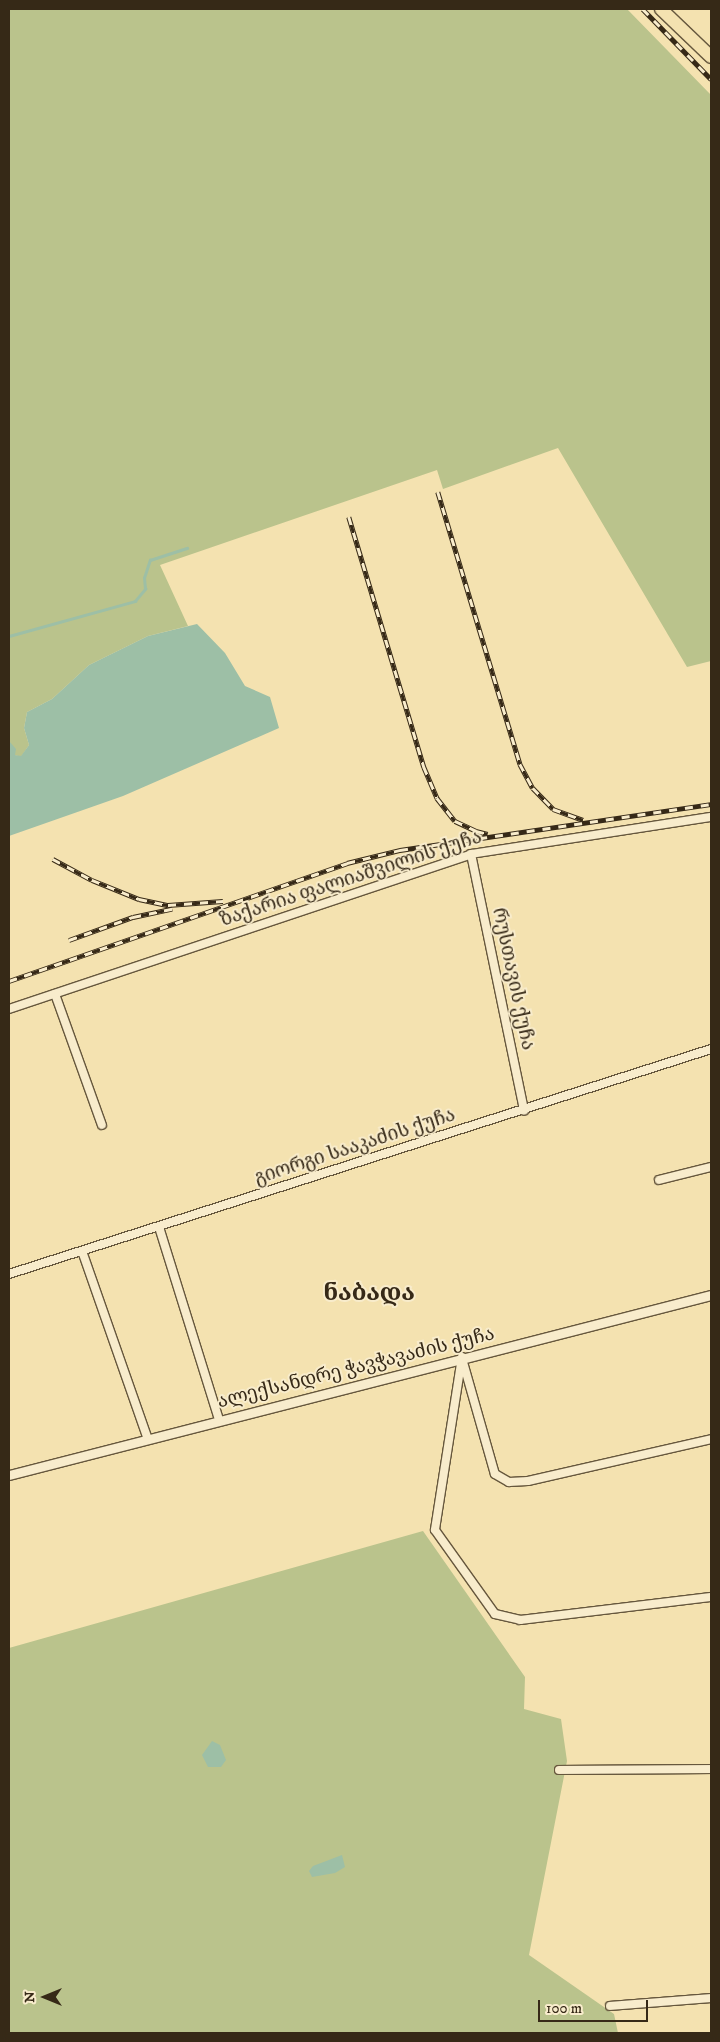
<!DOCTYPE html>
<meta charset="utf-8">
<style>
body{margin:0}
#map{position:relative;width:720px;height:2042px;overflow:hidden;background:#f4e2b0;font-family:"IM FELL DW Pica","Noto Serif Georgian",serif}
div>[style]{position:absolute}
.green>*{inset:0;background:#bac38c}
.water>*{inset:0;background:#9dbfa6}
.stream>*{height:2.5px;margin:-1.25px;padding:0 1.25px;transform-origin:1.25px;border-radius:1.25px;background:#9dbfa6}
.roads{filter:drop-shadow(1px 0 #66573d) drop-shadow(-1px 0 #66573d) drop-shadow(0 1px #66573d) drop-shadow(0 -1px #66573d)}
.minor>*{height:8px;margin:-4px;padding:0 4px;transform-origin:4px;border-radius:4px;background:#f8eccc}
.tertiary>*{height:9px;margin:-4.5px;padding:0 4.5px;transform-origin:4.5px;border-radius:4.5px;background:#f8eccc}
.trunk>*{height:12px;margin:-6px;padding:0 6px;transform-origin:6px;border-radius:6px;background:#f4e2b0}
.rail>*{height:4.5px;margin-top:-2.25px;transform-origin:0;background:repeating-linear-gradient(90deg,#f8eccc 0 8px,#362917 0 16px);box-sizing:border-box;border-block:1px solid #362917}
span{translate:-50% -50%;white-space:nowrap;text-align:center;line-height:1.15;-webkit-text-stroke:4px #f8eccc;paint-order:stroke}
.street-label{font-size:19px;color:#362917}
.district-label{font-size:24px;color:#362917;font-weight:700}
.frame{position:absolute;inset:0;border:10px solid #362917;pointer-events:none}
.north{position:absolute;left:20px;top:1972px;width:50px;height:50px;-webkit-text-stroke:4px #f8eccc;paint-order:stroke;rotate:270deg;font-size:14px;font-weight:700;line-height:20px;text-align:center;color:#362917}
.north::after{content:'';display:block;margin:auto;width:18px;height:22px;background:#362917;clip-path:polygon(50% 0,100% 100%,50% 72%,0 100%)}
.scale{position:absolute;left:538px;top:2000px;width:110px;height:22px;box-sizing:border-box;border:2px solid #362917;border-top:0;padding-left:6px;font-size:15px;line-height:18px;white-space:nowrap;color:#362917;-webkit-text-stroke:4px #f8eccc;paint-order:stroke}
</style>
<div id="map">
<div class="green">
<i style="clip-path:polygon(9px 9px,627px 9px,711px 95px,711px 661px,687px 667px,558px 448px,443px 489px,437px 470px,160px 565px,188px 626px,148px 636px,89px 665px,52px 699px,27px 712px,24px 728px,29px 745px,21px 757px,15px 755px,9px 741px)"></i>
<i style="clip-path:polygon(423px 1531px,525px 1677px,524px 1709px,561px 1719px,567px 1761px,529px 1955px,614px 2014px,618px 2033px,9px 2033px,9px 1648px)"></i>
</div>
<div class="water">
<i style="clip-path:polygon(197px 624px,225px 653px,245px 686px,270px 697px,279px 728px,123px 796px,9px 836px,9px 741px,16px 749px,15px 755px,21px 756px,29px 745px,24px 728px,27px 712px,52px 699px,89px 665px,148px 636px)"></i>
<i style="clip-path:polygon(212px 1741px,220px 1745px,226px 1760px,221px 1767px,208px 1767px,202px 1755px)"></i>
<i style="clip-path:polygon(342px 1855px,345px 1867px,335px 1873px,312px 1877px,309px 1871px,313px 1866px)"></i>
</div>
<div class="stream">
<i style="left:9px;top:636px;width:131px;rotate:-15.5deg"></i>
<i style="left:135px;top:601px;width:16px;rotate:-50deg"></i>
<i style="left:145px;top:589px;width:11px;rotate:-95deg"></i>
<i style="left:144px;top:578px;width:19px;rotate:-72deg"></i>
<i style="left:150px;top:560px;width:39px;rotate:-18deg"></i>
</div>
<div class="roads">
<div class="minor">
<i style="left:471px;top:854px;width:262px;rotate:78.3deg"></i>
<i style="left:55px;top:994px;width:139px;rotate:70.3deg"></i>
<i style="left:9px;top:1009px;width:487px;rotate:-18.5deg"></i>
<i style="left:471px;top:854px;width:243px;rotate:-8.8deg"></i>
<i style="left:659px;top:1180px;width:54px;rotate:-14deg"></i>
<i style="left:159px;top:1227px;width:202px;rotate:72.7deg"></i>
<i style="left:82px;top:1251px;width:199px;rotate:70.7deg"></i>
<i style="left:9px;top:1274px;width:737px;rotate:-17.77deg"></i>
<i style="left:462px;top:1357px;width:175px;rotate:98.9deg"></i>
<i style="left:435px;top:1530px;width:103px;rotate:54.5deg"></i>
<i style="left:495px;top:1614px;width:26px;rotate:13deg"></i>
<i style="left:520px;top:1620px;width:192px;rotate:-6.9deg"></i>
<i style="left:463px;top:1362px;width:116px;rotate:74.1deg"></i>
<i style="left:495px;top:1474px;width:16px;rotate:30deg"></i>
<i style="left:509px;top:1482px;width:19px;rotate:-3deg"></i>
<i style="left:528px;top:1481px;width:188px;rotate:-12.9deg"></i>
<i style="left:559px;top:1770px;width:152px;rotate:-0.4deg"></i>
<i style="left:610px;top:2006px;width:101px;rotate:-4.5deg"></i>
</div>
<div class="tertiary">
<i style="left:9px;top:1475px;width:725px;rotate:-14.38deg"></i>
</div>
<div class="trunk">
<i style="left:661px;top:9px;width:69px;rotate:43.8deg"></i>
</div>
</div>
<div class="rail">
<i style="left:643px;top:9px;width:98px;rotate:45.8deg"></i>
<i style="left:438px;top:492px;width:284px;rotate:73.2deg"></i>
<i style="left:520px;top:764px;width:27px;rotate:62deg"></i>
<i style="left:533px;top:788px;width:29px;rotate:46deg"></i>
<i style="left:553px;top:809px;width:32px;rotate:20deg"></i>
<i style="left:349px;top:517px;width:261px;rotate:73.3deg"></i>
<i style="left:424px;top:767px;width:34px;rotate:67deg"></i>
<i style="left:437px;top:798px;width:29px;rotate:52deg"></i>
<i style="left:455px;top:821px;width:23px;rotate:25deg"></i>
<i style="left:476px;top:831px;width:12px;rotate:14deg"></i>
<i style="left:53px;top:859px;width:44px;rotate:28.3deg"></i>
<i style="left:92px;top:880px;width:51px;rotate:22deg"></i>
<i style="left:139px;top:899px;width:30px;rotate:12deg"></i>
<i style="left:168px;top:905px;width:55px;rotate:-4.2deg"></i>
<i style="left:69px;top:940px;width:68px;rotate:-19.8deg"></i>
<i style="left:133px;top:917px;width:40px;rotate:-12deg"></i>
<i style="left:9px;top:981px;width:358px;rotate:-19.2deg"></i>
<i style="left:347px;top:863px;width:55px;rotate:-13.8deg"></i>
<i style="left:400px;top:850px;width:314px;rotate:-8.4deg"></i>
</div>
<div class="street-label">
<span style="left:351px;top:879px;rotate:-18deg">ზაქარია ფალიაშვილის ქუჩა</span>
<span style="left:513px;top:979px;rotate:78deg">რუსთავის ქუჩა</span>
<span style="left:355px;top:1147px;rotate:-18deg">გიორგი სააკაძის ქუჩა</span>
<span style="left:356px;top:1368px;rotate:-14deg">ალექსანდრე ჭავჭავაძის ქუჩა</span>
</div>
<div class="district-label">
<span style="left:369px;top:1294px">ნაბადა</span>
</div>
<div class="frame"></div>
<div class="north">N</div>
<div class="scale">100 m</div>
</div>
